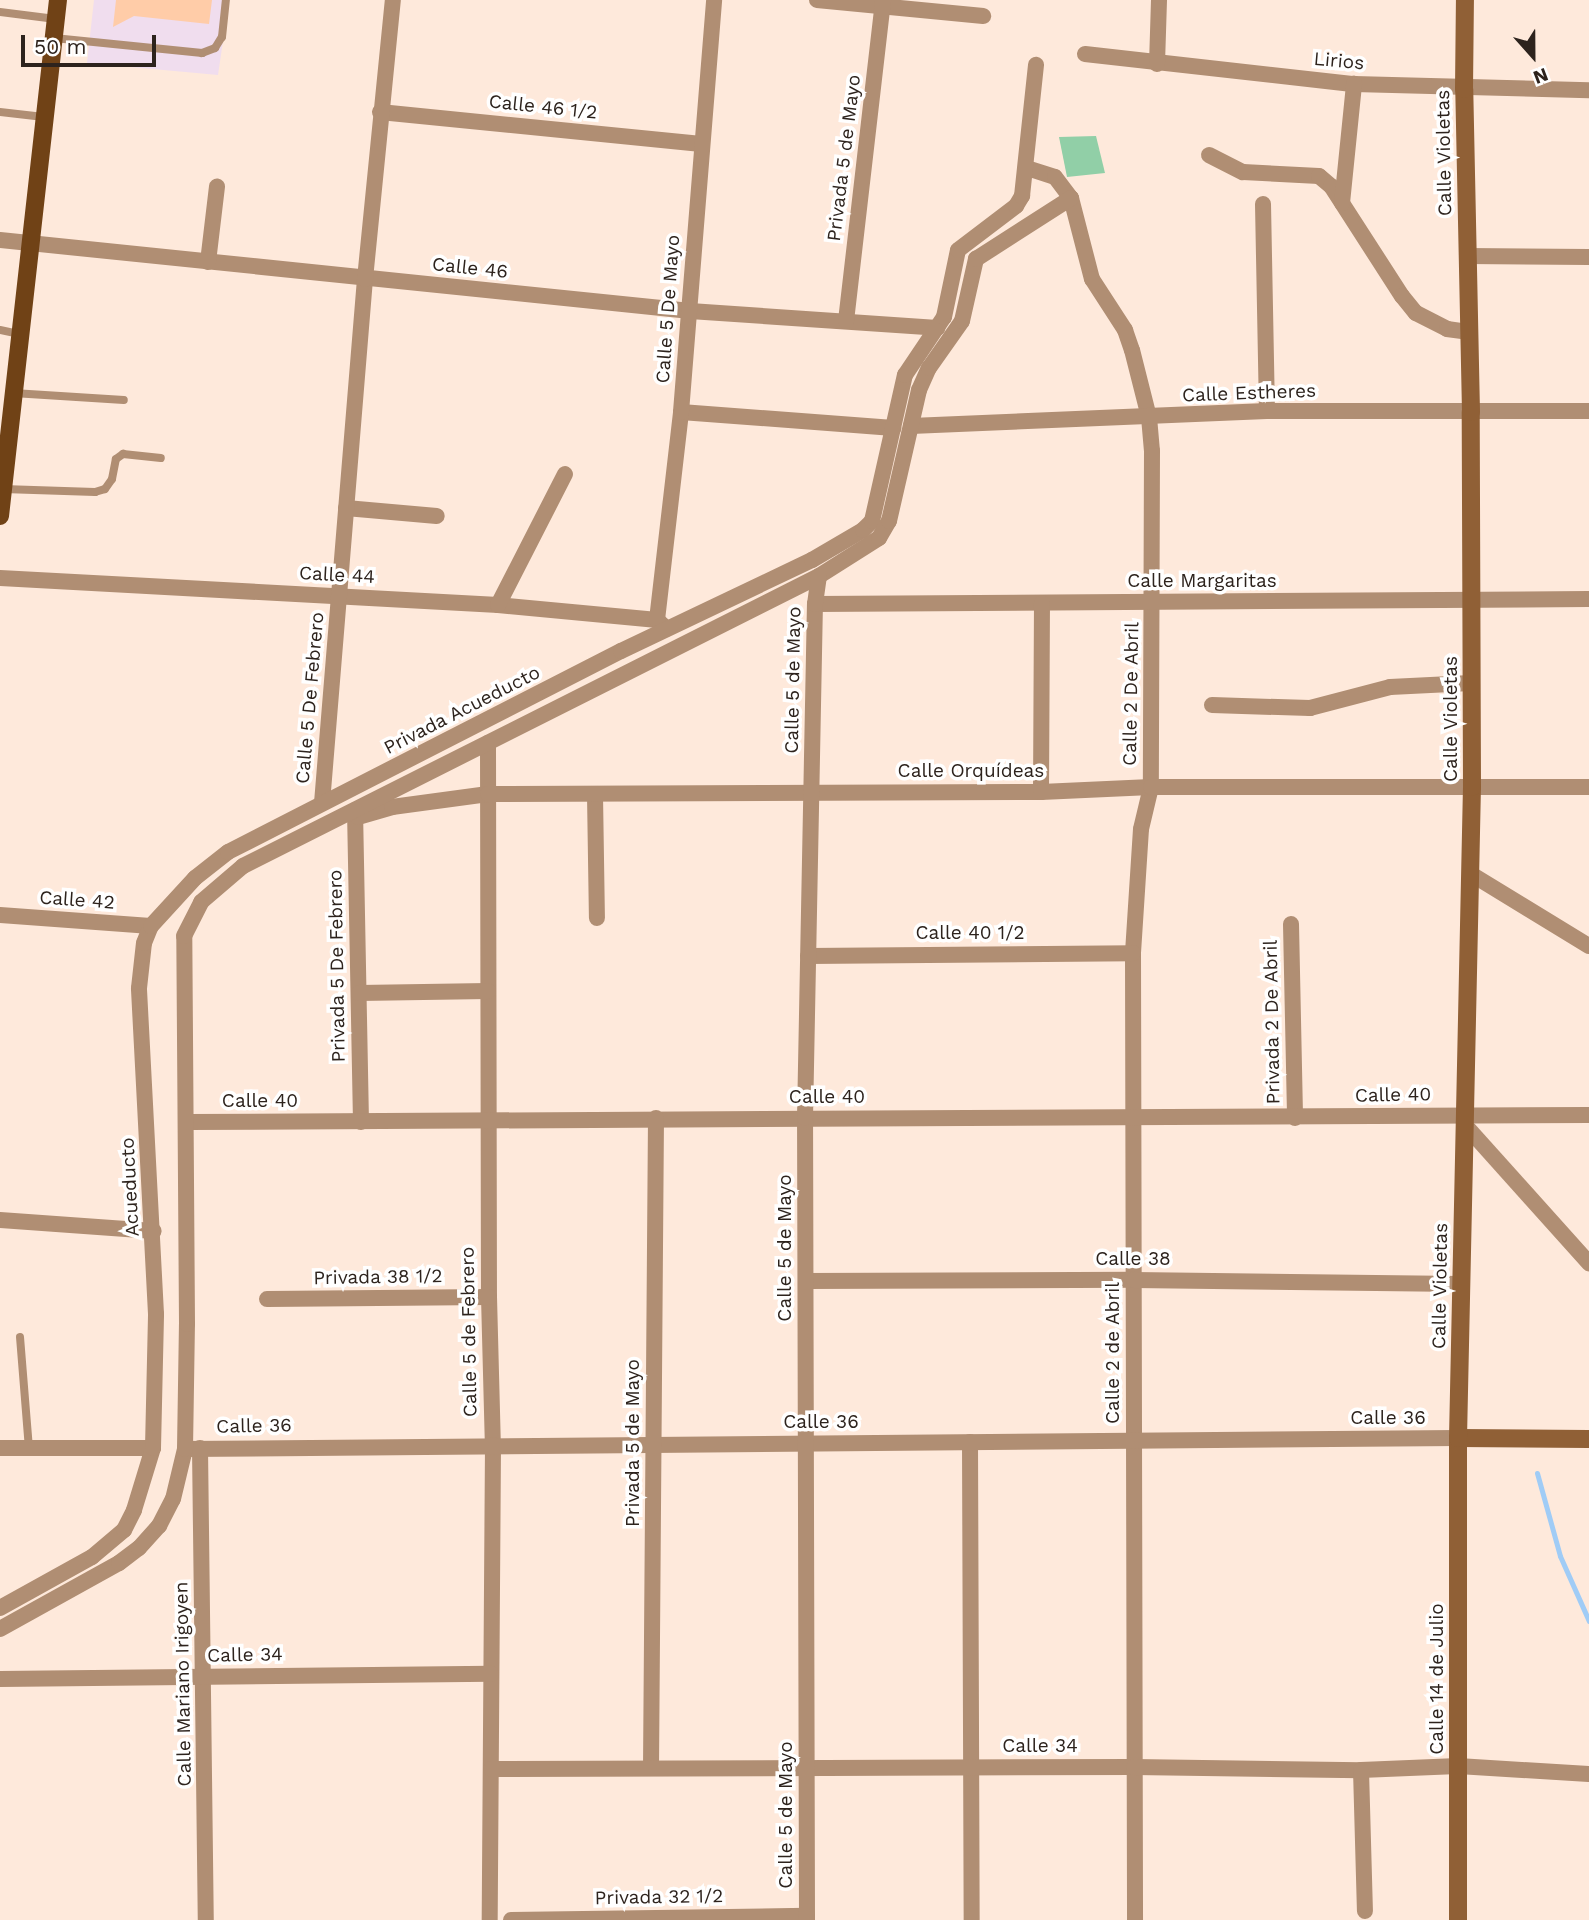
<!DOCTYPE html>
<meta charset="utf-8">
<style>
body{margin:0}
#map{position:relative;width:1589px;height:1920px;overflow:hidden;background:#fee9db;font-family:"Work Sans",sans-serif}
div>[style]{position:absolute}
.commercial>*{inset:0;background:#f0ddee}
.green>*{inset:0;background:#91cfa7}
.stream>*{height:5px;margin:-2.5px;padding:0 2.5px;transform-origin:2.5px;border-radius:2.5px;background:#a0ccf6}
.building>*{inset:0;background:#ffcca8}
.lane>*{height:8px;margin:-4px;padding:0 4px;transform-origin:4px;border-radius:4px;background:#b08e73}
.street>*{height:16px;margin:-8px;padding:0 8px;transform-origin:8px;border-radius:8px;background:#b08e73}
.secondary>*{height:18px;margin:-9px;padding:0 9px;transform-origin:9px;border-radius:9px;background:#906036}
.primary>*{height:18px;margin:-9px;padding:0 9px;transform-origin:9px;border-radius:9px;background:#704216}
span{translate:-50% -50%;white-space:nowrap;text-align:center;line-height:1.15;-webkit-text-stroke:7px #fff;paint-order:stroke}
.street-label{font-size:19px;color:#2d231d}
.north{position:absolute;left:1498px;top:21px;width:70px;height:70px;-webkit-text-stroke:5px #fff;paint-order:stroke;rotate:159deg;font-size:19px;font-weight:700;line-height:28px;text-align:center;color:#2d231d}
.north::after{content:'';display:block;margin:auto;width:24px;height:32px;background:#2d231d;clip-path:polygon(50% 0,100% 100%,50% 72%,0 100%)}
.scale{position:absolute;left:21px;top:35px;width:135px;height:32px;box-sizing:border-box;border:4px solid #2d231d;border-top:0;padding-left:9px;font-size:21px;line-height:24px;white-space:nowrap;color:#2d231d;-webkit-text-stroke:5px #fff;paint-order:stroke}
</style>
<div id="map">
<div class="commercial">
<i style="clip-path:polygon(94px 0,229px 0,218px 75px,87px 63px)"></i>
</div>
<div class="green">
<i style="clip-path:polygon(1096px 136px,1105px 173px,1067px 177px,1059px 137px)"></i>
</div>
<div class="stream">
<i style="left:1537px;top:1473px;width:86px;rotate:74.5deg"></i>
<i style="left:1560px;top:1556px;width:71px;rotate:66deg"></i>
</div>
<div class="building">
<i style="clip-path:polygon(116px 0,212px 0,209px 24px,134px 16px,113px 27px)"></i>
</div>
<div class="lane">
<i style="left:0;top:12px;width:56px;rotate:7.1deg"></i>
<i style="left:54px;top:38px;width:149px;rotate:5.8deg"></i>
<i style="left:202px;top:53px;width:14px;rotate:-21deg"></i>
<i style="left:215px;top:48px;width:13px;rotate:-58deg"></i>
<i style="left:222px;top:37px;width:37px;rotate:-84deg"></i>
<i style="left:0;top:112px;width:44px;rotate:6.5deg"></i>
<i style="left:0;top:330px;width:19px;rotate:12deg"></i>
<i style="left:13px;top:393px;width:111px;rotate:3.6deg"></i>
<i style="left:3px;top:489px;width:92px;rotate:1.9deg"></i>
<i style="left:95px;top:492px;width:10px;rotate:-17deg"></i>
<i style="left:105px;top:489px;width:12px;rotate:-55deg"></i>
<i style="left:112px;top:479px;width:20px;rotate:-79deg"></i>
<i style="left:116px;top:459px;width:9px;rotate:-36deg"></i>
<i style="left:123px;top:454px;width:38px;rotate:6deg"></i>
<i style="left:20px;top:1337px;width:112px;rotate:85.4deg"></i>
</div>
<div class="street">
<i style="left:817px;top:0;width:167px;rotate:5.5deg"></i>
<i style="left:1085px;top:54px;width:271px;rotate:6.4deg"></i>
<i style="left:1354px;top:84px;width:235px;rotate:1.5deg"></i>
<i style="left:1157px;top:64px;width:64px;rotate:-88.2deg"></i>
<i style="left:380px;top:112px;width:323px;rotate:5.7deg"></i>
<i style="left:1209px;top:155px;width:38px;rotate:27deg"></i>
<i style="left:1243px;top:172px;width:76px;rotate:3deg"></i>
<i style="left:1319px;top:176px;width:16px;rotate:40deg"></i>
<i style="left:1331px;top:186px;width:131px;rotate:57.2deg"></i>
<i style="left:1402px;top:296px;width:22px;rotate:51deg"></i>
<i style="left:1416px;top:313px;width:35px;rotate:27deg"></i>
<i style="left:1447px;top:329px;width:21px;rotate:8deg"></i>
<i style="left:1027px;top:168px;width:29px;rotate:18deg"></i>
<i style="left:1055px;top:177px;width:26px;rotate:53deg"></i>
<i style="left:1071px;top:198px;width:84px;rotate:75.5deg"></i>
<i style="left:1092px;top:279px;width:61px;rotate:57.1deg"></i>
<i style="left:1125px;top:330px;width:21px;rotate:71deg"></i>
<i style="left:1132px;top:350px;width:69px;rotate:75.8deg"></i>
<i style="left:1149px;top:417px;width:34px;rotate:85deg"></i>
<i style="left:1152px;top:451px;width:336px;rotate:90.2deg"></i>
<i style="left:1151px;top:787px;width:43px;rotate:103.4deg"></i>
<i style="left:1141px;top:829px;width:124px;rotate:93.7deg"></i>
<i style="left:1133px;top:953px;width:967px;rotate:89.88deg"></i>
<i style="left:1342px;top:203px;width:120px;rotate:-84.2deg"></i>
<i style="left:1263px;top:204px;width:207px;rotate:88.9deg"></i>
<i style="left:0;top:240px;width:694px;rotate:5.87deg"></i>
<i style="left:690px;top:311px;width:248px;rotate:3.9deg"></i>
<i style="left:1467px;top:256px;width:122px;rotate:0.5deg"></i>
<i style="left:208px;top:262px;width:76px;rotate:-83.2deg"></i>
<i style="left:846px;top:321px;width:323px;rotate:-83.4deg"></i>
<i style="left:681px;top:412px;width:213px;rotate:4.3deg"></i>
<i style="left:911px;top:426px;width:356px;rotate:-2.4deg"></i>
<i style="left:1267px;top:411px;width:322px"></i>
<i style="left:346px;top:508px;width:91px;rotate:5deg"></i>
<i style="left:0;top:578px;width:499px;rotate:3.1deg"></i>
<i style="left:498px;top:605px;width:160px;rotate:5.4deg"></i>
<i style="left:657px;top:620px;width:13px;rotate:42deg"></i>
<i style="left:815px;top:604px;width:774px;rotate:-0.37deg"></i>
<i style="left:498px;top:605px;width:147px;rotate:-62.9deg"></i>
<i style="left:657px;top:620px;width:209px;rotate:-83.4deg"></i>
<i style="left:681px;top:412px;width:413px;rotate:-85.4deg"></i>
<i style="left:1212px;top:705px;width:98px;rotate:1.8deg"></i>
<i style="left:1310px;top:708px;width:83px;rotate:-14.7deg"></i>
<i style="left:1390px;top:687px;width:81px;rotate:-2.8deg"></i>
<i style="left:488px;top:743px;width:554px;rotate:89.9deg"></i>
<i style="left:489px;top:1297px;width:148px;rotate:88.5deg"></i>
<i style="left:493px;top:1445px;width:475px;rotate:90.4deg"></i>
<i style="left:1041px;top:792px;width:189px;rotate:-89.7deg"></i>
<i style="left:595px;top:795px;width:123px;rotate:89.1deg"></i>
<i style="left:322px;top:803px;width:526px;rotate:-85.31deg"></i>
<i style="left:365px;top:279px;width:280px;rotate:-84.3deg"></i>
<i style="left:355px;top:810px;width:312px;rotate:88.9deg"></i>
<i style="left:358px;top:817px;width:35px;rotate:-16deg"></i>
<i style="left:392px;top:807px;width:97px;rotate:-7.7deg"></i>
<i style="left:488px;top:794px;width:553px;rotate:-0.21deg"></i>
<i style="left:1041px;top:792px;width:110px;rotate:-2.6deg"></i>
<i style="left:1151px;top:787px;width:438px"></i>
<i style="left:1471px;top:874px;width:138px;rotate:31.4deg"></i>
<i style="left:0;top:915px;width:151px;rotate:4.2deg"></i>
<i style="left:1291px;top:924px;width:194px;rotate:88.8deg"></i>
<i style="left:808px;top:956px;width:325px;rotate:-0.5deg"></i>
<i style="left:359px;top:993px;width:129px;rotate:-0.9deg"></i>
<i style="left:188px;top:1122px;width:1401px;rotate:-0.29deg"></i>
<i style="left:1465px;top:1125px;width:186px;rotate:48.1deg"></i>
<i style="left:0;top:1220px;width:154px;rotate:4.1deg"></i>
<i style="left:806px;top:1281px;width:328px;rotate:-0.2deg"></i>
<i style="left:1134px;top:1280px;width:326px;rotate:0.7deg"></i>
<i style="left:267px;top:1299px;width:222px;rotate:-0.5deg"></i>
<i style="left:970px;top:1442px;width:478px;rotate:89.8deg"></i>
<i style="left:0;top:1448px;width:153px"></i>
<i style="left:200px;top:1448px;width:472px;rotate:89.3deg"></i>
<i style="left:185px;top:1449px;width:1273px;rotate:-0.5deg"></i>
<i style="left:0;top:1608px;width:105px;rotate:-29deg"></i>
<i style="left:92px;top:1557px;width:42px;rotate:-40.2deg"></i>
<i style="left:124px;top:1530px;width:22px;rotate:-63deg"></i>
<i style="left:134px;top:1510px;width:65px;rotate:-73deg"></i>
<i style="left:153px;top:1448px;width:134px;rotate:-88.7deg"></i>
<i style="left:156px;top:1314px;width:326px;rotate:-93deg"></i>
<i style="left:139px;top:988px;width:45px;rotate:-83.7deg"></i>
<i style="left:144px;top:943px;width:18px;rotate:-68deg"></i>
<i style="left:151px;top:926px;width:65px;rotate:-47.5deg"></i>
<i style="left:195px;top:878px;width:42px;rotate:-38.2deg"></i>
<i style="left:228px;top:852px;width:441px;rotate:-27.1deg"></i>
<i style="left:621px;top:651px;width:212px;rotate:-25.5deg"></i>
<i style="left:812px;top:560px;width:59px;rotate:-30.5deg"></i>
<i style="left:863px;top:530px;width:13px;rotate:-45deg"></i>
<i style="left:872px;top:521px;width:150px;rotate:-77.3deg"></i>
<i style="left:905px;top:375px;width:70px;rotate:-56.1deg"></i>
<i style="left:944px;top:317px;width:68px;rotate:-78.2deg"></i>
<i style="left:958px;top:250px;width:73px;rotate:-37.2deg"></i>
<i style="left:1016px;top:206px;width:12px;rotate:-59deg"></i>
<i style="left:1022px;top:196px;width:132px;rotate:-83.9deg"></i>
<i style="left:0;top:1629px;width:136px;rotate:-29deg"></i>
<i style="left:119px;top:1563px;width:25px;rotate:-37deg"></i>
<i style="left:139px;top:1548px;width:30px;rotate:-48deg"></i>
<i style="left:159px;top:1526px;width:30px;rotate:-63deg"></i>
<i style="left:173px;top:1499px;width:51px;rotate:-76.5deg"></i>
<i style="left:185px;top:1449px;width:125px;rotate:-89.1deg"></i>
<i style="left:187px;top:1324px;width:388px;rotate:-90.4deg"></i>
<i style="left:184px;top:936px;width:38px;rotate:-63deg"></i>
<i style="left:201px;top:902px;width:55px;rotate:-40.6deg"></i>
<i style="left:243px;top:866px;width:645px;rotate:-26.72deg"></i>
<i style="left:819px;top:576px;width:71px;rotate:-32.3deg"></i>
<i style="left:879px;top:538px;width:20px;rotate:-60deg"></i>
<i style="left:889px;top:521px;width:134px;rotate:-77.1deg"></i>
<i style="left:919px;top:390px;width:24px;rotate:-66deg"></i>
<i style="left:929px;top:368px;width:57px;rotate:-54.9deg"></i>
<i style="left:962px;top:321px;width:64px;rotate:-77.3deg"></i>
<i style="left:976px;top:259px;width:113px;rotate:-32.7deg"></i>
<i style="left:0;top:1679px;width:491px;rotate:-0.6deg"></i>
<i style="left:651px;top:1768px;width:650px;rotate:-89.56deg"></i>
<i style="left:491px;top:1769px;width:643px;rotate:-0.18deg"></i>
<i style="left:1134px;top:1767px;width:227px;rotate:0.8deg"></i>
<i style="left:1361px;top:1770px;width:97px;rotate:-2.4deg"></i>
<i style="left:1458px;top:1766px;width:131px;rotate:3.5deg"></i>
<i style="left:1361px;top:1770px;width:141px;rotate:88.4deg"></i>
<i style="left:511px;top:1920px;width:296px;rotate:-0.8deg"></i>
<i style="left:807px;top:1920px;width:802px;rotate:-90.14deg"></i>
<i style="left:805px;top:1118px;width:514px;rotate:-88.89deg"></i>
<i style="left:815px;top:604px;width:28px;rotate:-82deg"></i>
</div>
<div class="secondary">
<i style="left:1458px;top:1438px;width:131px;rotate:0.4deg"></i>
<i style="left:1458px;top:1920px;width:482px;rotate:-90deg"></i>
<i style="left:1458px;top:1438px;width:651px;rotate:-88.77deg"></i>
<i style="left:1472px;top:787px;width:375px;rotate:-90.2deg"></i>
<i style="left:1471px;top:412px;width:323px;rotate:-91.2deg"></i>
<i style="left:1464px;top:89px;width:89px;rotate:-89.4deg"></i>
</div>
<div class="primary">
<i style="left:0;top:516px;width:519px;rotate:-83.59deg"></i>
</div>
<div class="street-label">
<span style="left:1339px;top:61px;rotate:5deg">Lirios</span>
<span style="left:543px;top:107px;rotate:6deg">Calle 46 1/2</span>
<span style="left:1444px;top:153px;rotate:-91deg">Calle Violetas</span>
<span style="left:844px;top:158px;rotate:-83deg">Privada 5 de Mayo</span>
<span style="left:470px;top:268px;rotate:6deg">Calle 46</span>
<span style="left:668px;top:309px;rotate:-86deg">Calle 5 De Mayo</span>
<span style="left:1249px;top:393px;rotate:-2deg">Calle Estheres</span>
<span style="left:337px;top:575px;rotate:3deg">Calle 44</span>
<span style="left:1202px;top:581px">Calle Margaritas</span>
<span style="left:793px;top:680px;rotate:-89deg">Calle 5 de Mayo</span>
<span style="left:1131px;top:694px;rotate:-89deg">Calle 2 De Abril</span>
<span style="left:310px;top:698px;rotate:-85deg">Calle 5 De Febrero</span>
<span style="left:462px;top:710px;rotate:-27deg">Privada Acueducto</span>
<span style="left:1451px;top:719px;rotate:-90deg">Calle Violetas</span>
<span style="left:971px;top:771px">Calle Orquídeas</span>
<span style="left:77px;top:900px;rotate:4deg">Calle 42</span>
<span style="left:970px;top:933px">Calle 40 1/2</span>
<span style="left:337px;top:966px;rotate:-91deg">Privada 5 De Febrero</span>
<span style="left:1272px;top:1022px;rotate:-91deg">Privada 2 De Abril</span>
<span style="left:1393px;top:1095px;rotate:-1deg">Calle 40</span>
<span style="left:827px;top:1097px">Calle 40</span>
<span style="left:260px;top:1101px">Calle 40</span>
<span style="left:130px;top:1187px;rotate:-93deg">Acueducto</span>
<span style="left:785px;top:1248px;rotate:-90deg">Calle 5 de Mayo</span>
<span style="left:1133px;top:1259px">Calle 38</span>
<span style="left:378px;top:1277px;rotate:-1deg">Privada 38 1/2</span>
<span style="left:1440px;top:1286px;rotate:-89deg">Calle Violetas</span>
<span style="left:469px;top:1332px;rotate:-91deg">Calle 5 de Febrero</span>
<span style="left:1113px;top:1353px;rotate:-90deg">Calle 2 de Abril</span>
<span style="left:1388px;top:1418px">Calle 36</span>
<span style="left:821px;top:1422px">Calle 36</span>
<span style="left:254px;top:1426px;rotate:-1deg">Calle 36</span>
<span style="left:633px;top:1443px;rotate:-90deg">Privada 5 de Mayo</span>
<span style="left:245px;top:1655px;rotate:-1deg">Calle 34</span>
<span style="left:1437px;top:1679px;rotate:-90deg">Calle 14 de Julio</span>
<span style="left:183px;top:1684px;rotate:-91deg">Calle Mariano Irigoyen</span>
<span style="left:1040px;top:1746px">Calle 34</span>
<span style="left:786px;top:1815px;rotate:-90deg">Calle 5 de Mayo</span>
<span style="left:659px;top:1897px;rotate:-1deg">Privada 32 1/2</span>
</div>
<div class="north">N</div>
<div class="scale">50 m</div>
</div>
